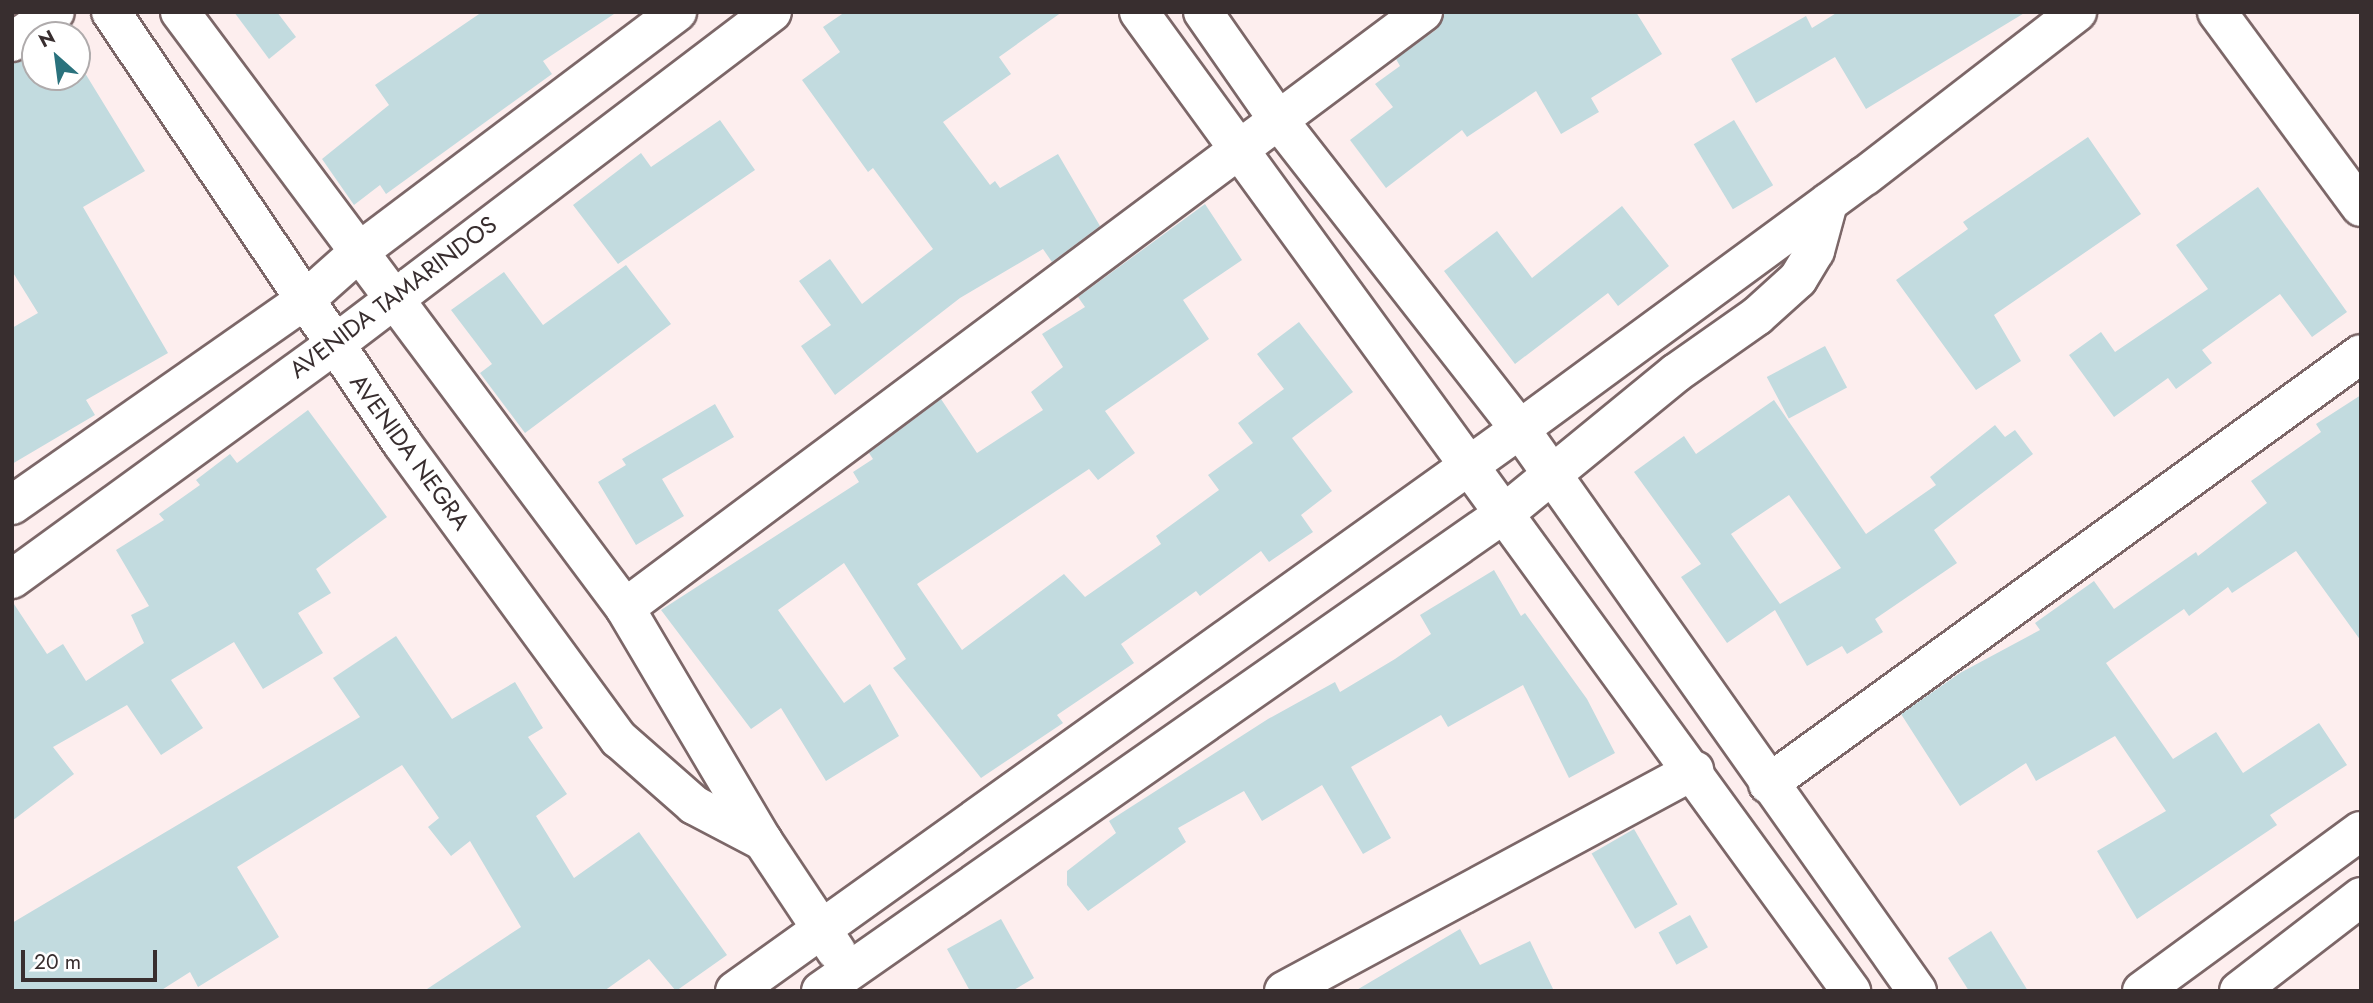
<!DOCTYPE html>
<style>
body{margin:0}
#map{position:relative;width:2373px;height:1003px;overflow:hidden;background:#fdeeee;font-family:Jost,sans-serif}
div>[style]{position:absolute}
.building>*{inset:0;background:#c2dbdf;transform-origin:0 0}
.roads{filter:drop-shadow(2px 0 #7c6768) drop-shadow(-2px 0 #7c6768) drop-shadow(0 2px #7c6768) drop-shadow(0 -2px #7c6768)}
.minor>*{height:38px;margin:-19px;padding:0 19px;transform-origin:19px;border-radius:19px;background:#fff}
span{translate:-50% -50%;white-space:nowrap;text-align:center;line-height:1.15;-webkit-text-stroke:5px #fff;paint-order:stroke}
.street-label{font-size:24px;color:#382e2f}
.frame{position:absolute;inset:0;border:14px solid #382e2f;pointer-events:none}
.north{position:absolute;left:21px;top:21px;width:70px;height:70px;box-sizing:border-box;background:#fff;border:2px solid #afabac;border-radius:50%;rotate:332deg;font-size:19px;font-weight:700;line-height:28px;text-align:center;color:#382e2f}
.north::after{content:'';display:block;margin:auto;width:24px;height:32px;background:#2a727d;clip-path:polygon(50% 0,100% 100%,50% 72%,0 100%)}
.scale{position:absolute;left:21px;top:950px;width:136px;height:32px;box-sizing:border-box;border:4px solid #382e2f;border-top:0;padding-left:9px;font-size:21px;line-height:24px;white-space:nowrap;color:#382e2f;-webkit-text-stroke:5px #fff;paint-order:stroke}
</style>
<div id="map">
<div class="building">
<i style="clip-path:polygon(234px 12px,277px 12px,296px 37px,269px 59px)"></i>
<i style="clip-path:polygon(482px 12px,617px 12px,543px 61px,552px 74px,386px 194px,380px 185px,354px 205px,322px 159px,389px 105px,375px 85px)"></i>
<i style="clip-path:polygon(845px 12px,1062px 12px,999px 57px,1011px 74px,943px 122px,990px 185px,995px 181px,1000px 188px,1058px 154px,1100px 226px,1052px 262px,1043px 249px,960px 298px,835px 395px,801px 346px,831px 325px,799px 281px,830px 259px,862px 304px,933px 249px,873px 168px,868px 172px,802px 80px,840px 52px,823px 27px)"></i>
<i style="clip-path:polygon(1444px 12px,1636px 12px,1662px 54px,1591px 98px,1599px 112px,1561px 134px,1536px 91px,1467px 137px,1462px 130px,1386px 188px,1350px 140px,1393px 107px,1375px 84px,1400px 66px,1396px 59px,1437px 29px)"></i>
<i style="clip-path:polygon(1838px 12px,2026px 12px,1866px 109px,1835px 57px,1756px 103px,1731px 59px,1806px 16px,1812px 28px)"></i>
<i style="clip-path:polygon(35px 53px,35px 77px,77px 77px,77px 60px,145px 171px,83px 207px,168px 353px,86px 400px,95px 415px,12px 464px,12px 328px,38px 313px,12px 271px,12px 64px)"></i>
<i style="clip-path:polygon(720px 120px,755px 170px,618px 264px,573px 205px,641px 153px,651px 167px)"></i>
<i style="left:1734px;top:120px;width:76px;height:47px;rotate:59deg"></i>
<i style="clip-path:polygon(2088px 137px,2141px 214px,1994px 315px,2021px 361px,1976px 390px,1896px 280px,1968px 229px,1963px 222px)"></i>
<i style="clip-path:polygon(2258px 187px,2347px 312px,2312px 337px,2280px 294px,2202px 350px,2212px 363px,2176px 389px,2168px 378px,2114px 417px,2069px 355px,2101px 332px,2115px 352px,2208px 289px,2176px 245px)"></i>
<i style="clip-path:polygon(1205px 204px,1242px 260px,1183px 300px,1209px 339px,1105px 411px,1135px 453px,1098px 480px,1089px 469px,917px 584px,962px 650px,1064px 574px,1085px 597px,1161px 544px,1156px 536px,1219px 490px,1208px 475px,1253px 443px,1238px 423px,1284px 389px,1257px 354px,1299px 322px,1353px 392px,1292px 438px,1332px 491px,1301px 515px,1313px 532px,1269px 562px,1261px 551px,1200px 596px,1196px 591px,1121px 644px,1134px 663px,1057px 715px,1063px 723px,981px 778px,893px 668px,906px 659px,844px 563px,778px 610px,844px 703px,870px 684px,899px 736px,826px 781px,781px 708px,751px 729px,661px 610px,859px 482px,853px 472px,873px 459px,869px 453px,941px 399px,977px 453px,1043px 410px,1031px 392px,1063px 367px,1042px 334px,1085px 307px,1078px 297px)"></i>
<i style="clip-path:polygon(1622px 206px,1669px 266px,1618px 306px,1608px 293px,1515px 364px,1444px 271px,1497px 231px,1532px 278px)"></i>
<i style="clip-path:polygon(626px 265px,671px 324px,525px 433px,480px 373px,492px 364px,451px 310px,504px 272px,543px 325px)"></i>
<i style="left:1825px;top:346px;width:47px;height:66px;rotate:62deg"></i>
<i style="clip-path:polygon(2361px 395px,2361px 641px,2296px 551px,2232px 593px,2228px 587px,2189px 616px,2184px 609px,2106px 663px,2173px 759px,2216px 732px,2243px 773px,2319px 723px,2347px 765px,2270px 815px,2277px 825px,2137px 919px,2097px 851px,2166px 811px,2115px 736px,2036px 781px,2026px 763px,1960px 806px,1901px 714px,1960px 673px,2040px 630px,2035px 623px,2094px 581px,2114px 609px,2196px 552px,2198px 556px,2267px 503px,2251px 481px,2321px 432px,2316px 424px)"></i>
<i style="clip-path:polygon(evenodd,1774px 400px,1866px 534px,1936px 485px,1930px 477px,1995px 425px,2005px 437px,2015px 430px,2033px 454px,1934px 530px,1957px 563px,1875px 619px,1883px 632px,1847px 654px,1842px 646px,1807px 666px,1775px 610px,1727px 643px,1681px 577px,1701px 564px,1634px 472px,1684px 436px,1696px 454px,1774px 400px,1789px 495px,1841px 568px,1780px 604px,1731px 534px,1789px 495px)"></i>
<i style="clip-path:polygon(715px 404px,734px 437px,662px 479px,684px 516px,636px 545px,598px 482px,626px 465px,622px 459px)"></i>
<i style="clip-path:polygon(308px 410px,387px 517px,316px 569px,331px 593px,298px 613px,323px 653px,263px 689px,234px 642px,171px 680px,203px 728px,161px 755px,127px 705px,53px 747px,74px 774px,12px 821px,12px 601px,47px 654px,63px 644px,86px 681px,144px 643px,131px 615px,149px 606px,116px 550px,164px 520px,159px 514px,200px 485px,196px 480px,230px 454px,237px 463px)"></i>
<i style="clip-path:polygon(1494px 570px,1521px 616px,1525px 613px,1587px 699px,1615px 753px,1569px 778px,1523px 685px,1448px 727px,1441px 715px,1351px 767px,1391px 838px,1363px 854px,1322px 785px,1262px 821px,1244px 791px,1178px 828px,1186px 842px,1088px 911px,1067px 885px,1067px 871px,1116px 833px,1109px 821px,1268px 719px,1335px 682px,1340px 692px,1395px 659px,1431px 634px,1420px 615px)"></i>
<i style="clip-path:polygon(396px 636px,452px 719px,515px 682px,543px 728px,528px 737px,567px 794px,536px 816px,574px 878px,639px 832px,727px 955px,676px 991px,649px 959px,604px 991px,424px 991px,521px 927px,470px 841px,451px 856px,428px 827px,439px 818px,402px 765px,237px 867px,279px 937px,198px 987px,190px 972px,160px 991px,12px 991px,12px 923px,360px 717px,333px 678px)"></i>
<i style="left:1634px;top:829px;width:87px;height:49px;rotate:60deg"></i>
<i style="left:1690px;top:915px;width:37px;height:36px;rotate:61deg"></i>
<i style="clip-path:polygon(1001px 919px,1034px 978px,1012px 991px,970px 991px,947px 949px)"></i>
<i style="clip-path:polygon(1460px 929px,1480px 965px,1530px 941px,1554px 991px,1355px 991px)"></i>
<i style="clip-path:polygon(1991px 931px,2028px 991px,1969px 991px,1948px 958px)"></i>
</div>
<div class="roads">
<div class="minor">
<i style="left:111px;top:12px;width:520px;rotate:55.97deg"></i>
<i style="left:402px;top:443px;width:367px;rotate:53.8deg"></i>
<i style="left:619px;top:739px;width:100px;rotate:41.3deg"></i>
<i style="left:694px;top:805px;width:78px;rotate:27.6deg"></i>
<i style="left:180px;top:12px;width:744px;rotate:53.25deg"></i>
<i style="left:625px;top:608px;width:271px;rotate:59.4deg"></i>
<i style="left:763px;top:841px;width:132px;rotate:56.4deg"></i>
<i style="left:1139px;top:12px;width:1211px;rotate:53.97deg"></i>
<i style="left:1203px;top:12px;width:133px;rotate:55.1deg"></i>
<i style="left:1279px;top:121px;width:391px;rotate:52deg"></i>
<i style="left:1520px;top:429px;width:688px;rotate:54.76deg"></i>
<i style="left:2217px;top:12px;width:242px;rotate:53.6deg"></i>
<i style="left:12px;top:42px;width:52px;rotate:-34.9deg"></i>
<i style="left:12px;top:505px;width:358px;rotate:-35deg"></i>
<i style="left:305px;top:300px;width:74px;rotate:-41.7deg"></i>
<i style="left:360px;top:251px;width:397px;rotate:-37deg"></i>
<i style="left:12px;top:579px;width:398px;rotate:-36deg"></i>
<i style="left:334px;top:345px;width:550px;rotate:-37.24deg"></i>
<i style="left:625px;top:608px;width:996px;rotate:-36.75deg"></i>
<i style="left:1768px;top:784px;width:732px;rotate:-35.95deg"></i>
<i style="left:735px;top:991px;width:965px;rotate:-35.6deg"></i>
<i style="left:1520px;top:429px;width:428px;rotate:-36.3deg"></i>
<i style="left:1865px;top:176px;width:268px;rotate:-37.7deg"></i>
<i style="left:821px;top:991px;width:834px;rotate:-34.95deg"></i>
<i style="left:1505px;top:513px;width:221px;rotate:-39.3deg"></i>
<i style="left:1676px;top:373px;width:99px;rotate:-35.1deg"></i>
<i style="left:1757px;top:316px;width:55px;rotate:-42.1deg"></i>
<i style="left:1798px;top:279px;width:33px;rotate:-59deg"></i>
<i style="left:1815px;top:251px;width:50px;rotate:-74.8deg"></i>
<i style="left:1284px;top:991px;width:466px;rotate:-28.3deg"></i>
<i style="left:2142px;top:991px;width:271px;rotate:-36.2deg"></i>
<i style="left:2239px;top:991px;width:154px;rotate:-37.6deg"></i>
</div>
</div>
<div class="street-label">
<span style="left:393px;top:297px;rotate:-37deg">AVENIDA TAMARINDOS</span>
<span style="left:410px;top:452px;rotate:54deg">AVENIDA NEGRA</span>
</div>
<div class="frame"></div>
<div class="north">N</div>
<div class="scale">20 m</div>
</div>
